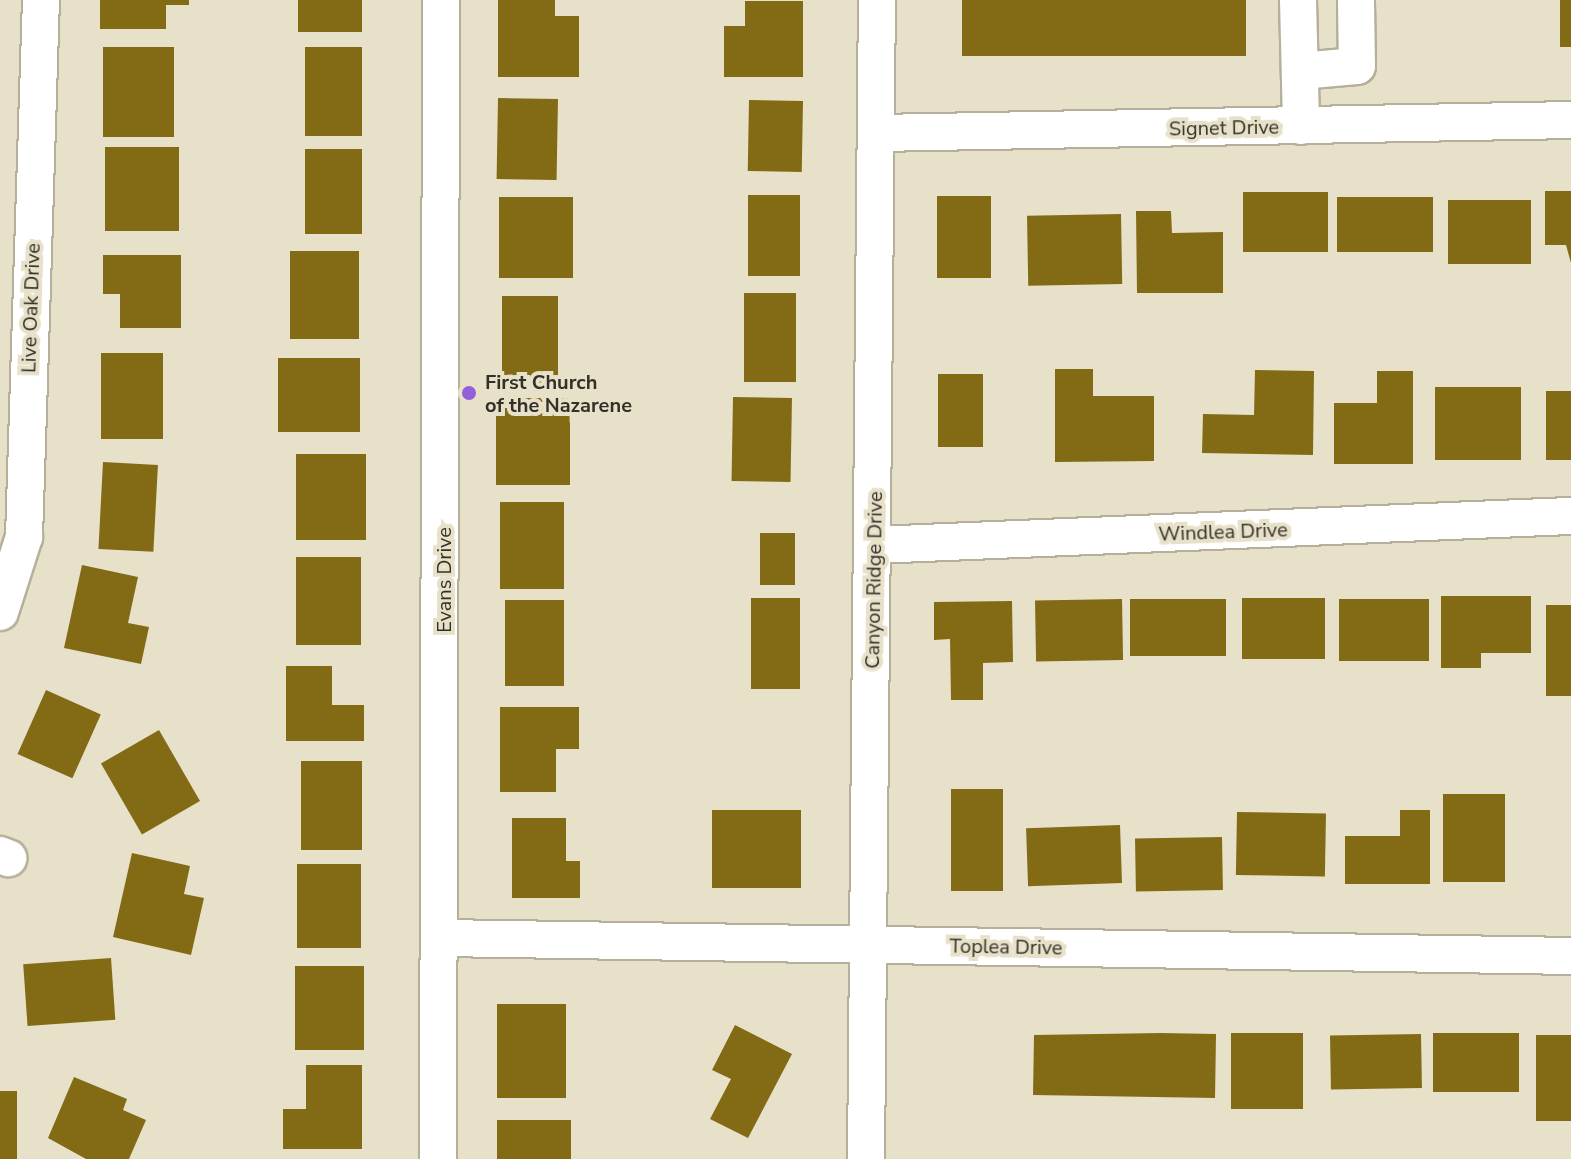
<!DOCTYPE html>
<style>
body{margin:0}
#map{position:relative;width:1571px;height:1159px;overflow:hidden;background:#e8e1ca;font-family:"Nunito Sans",sans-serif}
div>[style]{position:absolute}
.building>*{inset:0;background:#836b15;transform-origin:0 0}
.roads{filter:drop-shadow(2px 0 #b6af99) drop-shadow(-2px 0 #b6af99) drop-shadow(0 2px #b6af99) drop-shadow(0 -2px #b6af99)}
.minor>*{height:36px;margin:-18px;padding:0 18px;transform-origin:18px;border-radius:18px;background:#fff}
.dots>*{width:22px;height:22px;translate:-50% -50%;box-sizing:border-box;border:4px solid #e8e1ca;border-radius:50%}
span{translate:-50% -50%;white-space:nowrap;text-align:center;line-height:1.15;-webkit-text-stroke:8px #e8e1ca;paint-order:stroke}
.street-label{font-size:20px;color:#333027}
.poi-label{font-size:20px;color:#333027;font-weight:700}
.left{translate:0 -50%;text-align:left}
</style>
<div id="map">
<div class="building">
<i style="clip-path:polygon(100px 0,189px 0,189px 5px,166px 5px,166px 29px,100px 29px)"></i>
<i style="left:298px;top:0;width:64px;height:32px"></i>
<i style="clip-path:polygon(498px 0,555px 0,555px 16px,579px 16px,579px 77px,498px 77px)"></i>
<i style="left:962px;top:0;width:284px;height:56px"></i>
<i style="left:1560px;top:0;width:11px;height:47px"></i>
<i style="clip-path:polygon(745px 1px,803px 1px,803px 77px,724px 77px,724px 26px,745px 26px)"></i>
<i style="left:103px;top:47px;width:71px;height:90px"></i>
<i style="left:305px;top:47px;width:57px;height:89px"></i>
<i style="left:498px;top:98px;width:60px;height:81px;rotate:1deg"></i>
<i style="left:749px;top:100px;width:54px;height:71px;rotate:1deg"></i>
<i style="left:105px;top:147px;width:74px;height:84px"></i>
<i style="left:305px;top:149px;width:57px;height:85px"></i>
<i style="clip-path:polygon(1545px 191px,1571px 191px,1571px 263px,1566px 245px,1545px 245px)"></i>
<i style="left:1243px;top:192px;width:85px;height:60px"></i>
<i style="left:748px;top:195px;width:52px;height:81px"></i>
<i style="left:937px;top:196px;width:54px;height:82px"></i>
<i style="left:499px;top:197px;width:74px;height:81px"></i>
<i style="left:1337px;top:197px;width:96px;height:55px"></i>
<i style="left:1448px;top:200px;width:83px;height:64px"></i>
<i style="clip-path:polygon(1136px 211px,1171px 211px,1172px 233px,1223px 232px,1223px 293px,1137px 293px)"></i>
<i style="left:1121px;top:214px;width:70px;height:94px;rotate:89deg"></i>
<i style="left:290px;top:251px;width:69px;height:88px"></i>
<i style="clip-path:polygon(103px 255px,181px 255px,181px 328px,120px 328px,120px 294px,103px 294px)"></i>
<i style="left:744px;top:293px;width:52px;height:89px"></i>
<i style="left:502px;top:296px;width:56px;height:87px"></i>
<i style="left:101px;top:353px;width:62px;height:86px"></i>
<i style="left:278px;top:358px;width:82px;height:74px"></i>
<i style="clip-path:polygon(1055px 369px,1093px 369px,1093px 396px,1154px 396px,1154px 461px,1055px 462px)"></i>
<i style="clip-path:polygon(1255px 370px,1314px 371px,1313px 455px,1202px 453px,1203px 414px,1254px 415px)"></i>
<i style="clip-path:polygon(1377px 371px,1413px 371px,1413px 464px,1334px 464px,1334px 403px,1377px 403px)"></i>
<i style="left:938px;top:374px;width:45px;height:73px"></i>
<i style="left:1435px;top:387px;width:86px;height:73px"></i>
<i style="left:1546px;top:391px;width:25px;height:69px"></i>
<i style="left:733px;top:397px;width:59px;height:84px;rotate:1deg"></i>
<i style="left:496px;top:398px;width:74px;height:87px"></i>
<i style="left:296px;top:454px;width:70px;height:86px"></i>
<i style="left:103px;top:462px;width:55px;height:87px;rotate:3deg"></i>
<i style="left:500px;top:502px;width:64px;height:87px"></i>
<i style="left:760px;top:533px;width:35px;height:52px"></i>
<i style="left:296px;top:557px;width:65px;height:88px"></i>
<i style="clip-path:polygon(82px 565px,138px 577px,128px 623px,149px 627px,141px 664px,64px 648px)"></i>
<i style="clip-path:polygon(1441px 596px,1531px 596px,1531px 653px,1481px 653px,1481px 668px,1441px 668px)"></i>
<i style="left:751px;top:598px;width:49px;height:91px"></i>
<i style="left:1242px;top:598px;width:83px;height:61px"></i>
<i style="left:1122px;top:599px;width:61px;height:87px;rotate:89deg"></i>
<i style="left:1130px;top:599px;width:96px;height:57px"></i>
<i style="left:1339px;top:599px;width:90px;height:62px"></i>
<i style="left:505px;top:600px;width:59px;height:86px"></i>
<i style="clip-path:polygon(1012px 601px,1013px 662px,983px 663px,983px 700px,951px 700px,950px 639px,934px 640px,934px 602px)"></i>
<i style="left:1546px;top:605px;width:25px;height:91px"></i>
<i style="clip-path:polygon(286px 666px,332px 666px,332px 705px,364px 705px,364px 741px,286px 741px)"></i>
<i style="left:46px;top:690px;width:60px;height:70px;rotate:24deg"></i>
<i style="clip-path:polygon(500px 707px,579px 707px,579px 749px,556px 749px,556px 792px,500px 792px)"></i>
<i style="left:159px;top:730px;width:82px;height:67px;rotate:60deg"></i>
<i style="left:301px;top:761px;width:61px;height:89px"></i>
<i style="left:951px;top:789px;width:52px;height:102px"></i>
<i style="left:1443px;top:794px;width:62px;height:88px"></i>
<i style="left:712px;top:810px;width:89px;height:78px"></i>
<i style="clip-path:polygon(1400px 810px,1430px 810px,1430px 884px,1345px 884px,1345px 836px,1400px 836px)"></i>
<i style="left:1237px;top:812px;width:89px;height:63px;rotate:1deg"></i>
<i style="clip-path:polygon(512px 818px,566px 818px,566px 861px,580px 861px,580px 898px,512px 898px)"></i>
<i style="left:1120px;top:825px;width:58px;height:94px;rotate:88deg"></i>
<i style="left:1222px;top:837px;width:53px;height:87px;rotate:89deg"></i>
<i style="clip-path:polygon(132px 853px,190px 866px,184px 894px,204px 898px,191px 955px,113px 937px)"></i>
<i style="left:297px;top:864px;width:64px;height:84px"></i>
<i style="left:111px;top:958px;width:62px;height:88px;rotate:86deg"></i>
<i style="left:295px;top:966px;width:69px;height:84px"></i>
<i style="left:497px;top:1004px;width:69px;height:94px"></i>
<i style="clip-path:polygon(735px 1025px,792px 1054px,748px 1138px,710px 1119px,731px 1079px,712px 1070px)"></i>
<i style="clip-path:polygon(1161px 1033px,1216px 1034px,1215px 1098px,1033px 1095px,1034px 1035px)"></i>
<i style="left:1231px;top:1033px;width:72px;height:76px"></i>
<i style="left:1433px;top:1033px;width:86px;height:59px"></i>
<i style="left:1421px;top:1034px;width:54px;height:91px;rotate:89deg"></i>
<i style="left:1536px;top:1035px;width:35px;height:86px"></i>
<i style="clip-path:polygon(306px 1065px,362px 1065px,362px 1149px,283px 1149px,283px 1109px,306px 1109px)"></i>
<i style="clip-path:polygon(74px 1077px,127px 1099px,123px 1110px,146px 1120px,129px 1159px,86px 1159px,48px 1138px)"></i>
<i style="left:0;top:1091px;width:17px;height:68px"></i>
<i style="left:497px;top:1120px;width:74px;height:39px"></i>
</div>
<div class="roads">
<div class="minor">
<i style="left:1298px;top:0;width:126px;rotate:88.6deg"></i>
<i style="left:1300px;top:71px;width:57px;rotate:-5deg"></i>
<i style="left:1357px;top:66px;width:66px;rotate:-90.9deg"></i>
<i style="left:877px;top:133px;width:694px;rotate:-1.07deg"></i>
<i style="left:875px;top:545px;width:697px;rotate:-2.39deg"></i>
<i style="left:0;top:612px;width:79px;rotate:-72.3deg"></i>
<i style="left:24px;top:537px;width:537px;rotate:-88.19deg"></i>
<i style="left:0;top:855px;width:9px;rotate:21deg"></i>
<i style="left:441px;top:938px;width:1130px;rotate:0.91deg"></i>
<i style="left:438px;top:1159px;width:1159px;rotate:-89.85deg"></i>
<i style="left:866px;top:1159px;width:1159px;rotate:-89.46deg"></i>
</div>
</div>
<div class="dots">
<i style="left:469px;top:393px;background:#945fd7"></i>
</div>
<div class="street-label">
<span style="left:1224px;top:128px;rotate:-1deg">Signet Drive</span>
<span style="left:31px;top:308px;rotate:-88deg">Live Oak Drive</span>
<span style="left:1223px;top:532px;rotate:-2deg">Windlea Drive</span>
<span style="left:444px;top:580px;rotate:-90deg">Evans Drive</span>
<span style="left:874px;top:580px;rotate:-89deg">Canyon Ridge Drive</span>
<span style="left:1006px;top:947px;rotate:1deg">Toplea Drive</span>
</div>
<div class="poi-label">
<span class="left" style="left:485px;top:394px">First Church<br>of the Nazarene</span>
</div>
</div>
